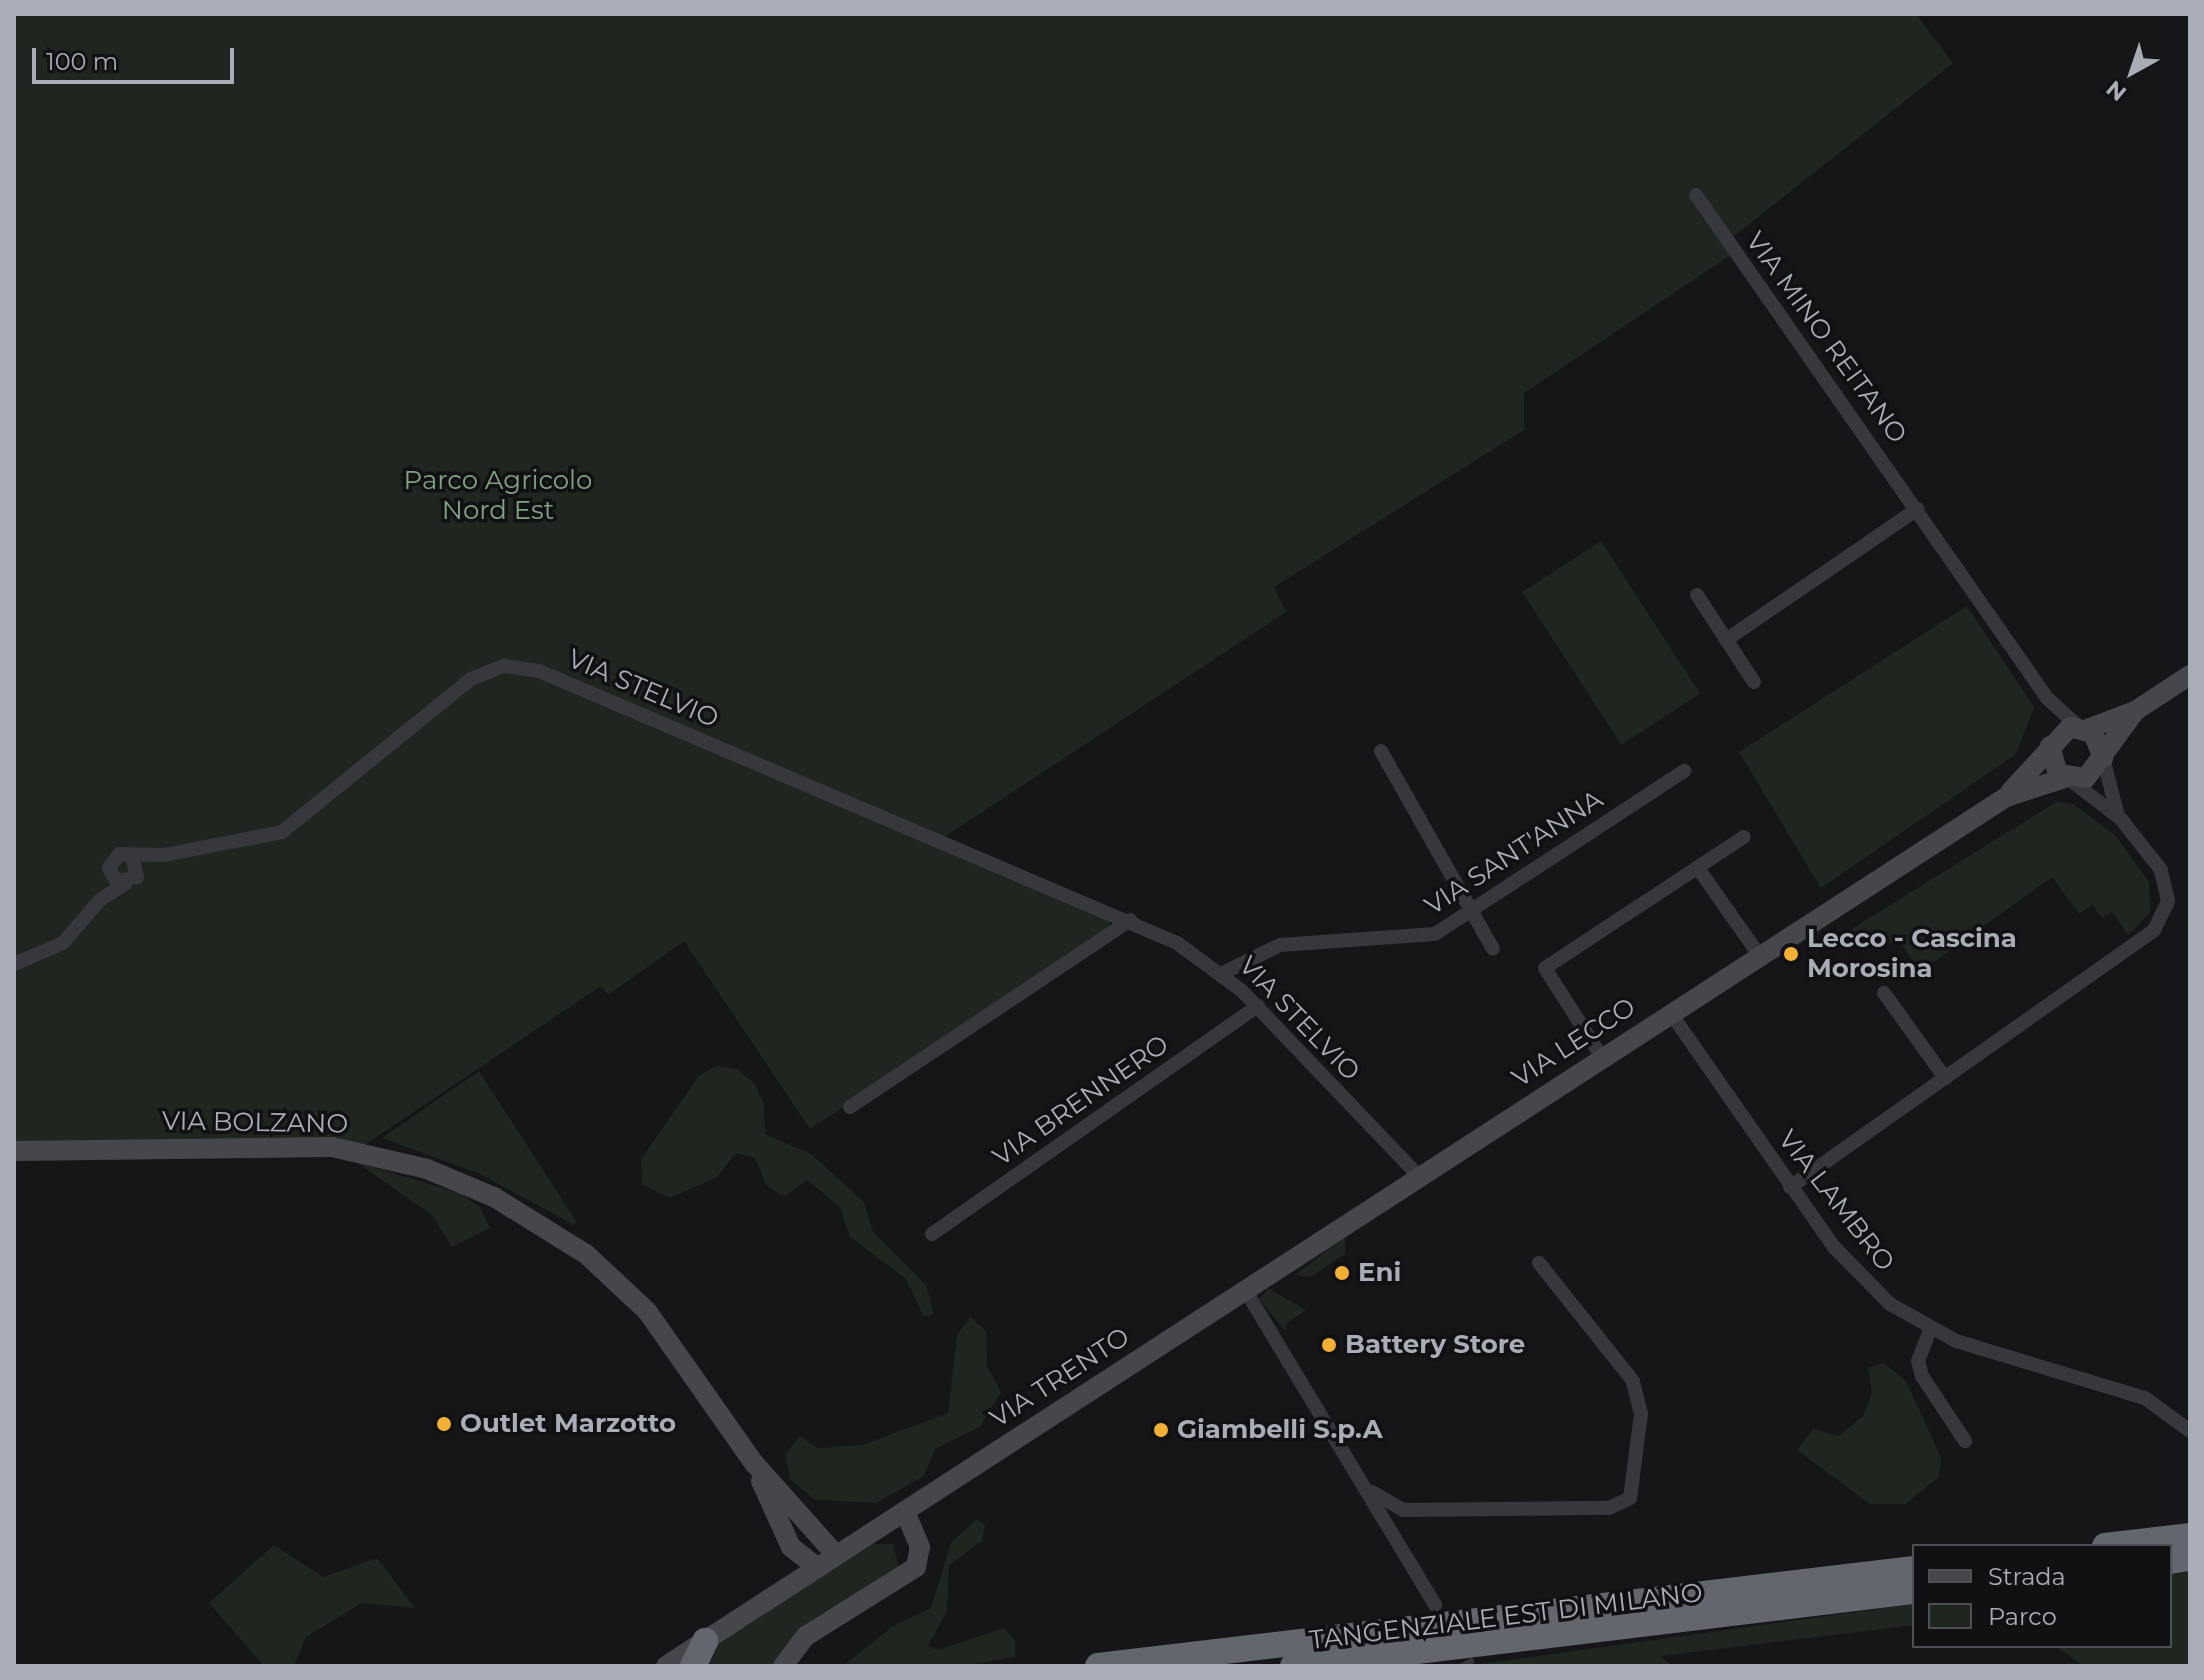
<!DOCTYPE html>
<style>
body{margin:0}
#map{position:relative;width:2204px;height:1680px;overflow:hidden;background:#161618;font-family:Montserrat,sans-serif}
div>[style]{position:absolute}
.green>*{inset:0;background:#1e261f;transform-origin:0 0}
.street-tunnel>*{height:14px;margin-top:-7px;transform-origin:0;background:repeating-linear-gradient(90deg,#333438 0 14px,transparent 0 21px)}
.street>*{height:14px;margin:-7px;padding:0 7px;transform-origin:7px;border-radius:7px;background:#37383d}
.secondary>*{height:20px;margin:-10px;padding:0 10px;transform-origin:10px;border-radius:10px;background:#45474d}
.highway>*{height:26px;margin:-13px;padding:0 13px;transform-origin:13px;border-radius:13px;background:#63666e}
.dots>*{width:22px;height:22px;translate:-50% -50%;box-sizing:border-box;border:4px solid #111113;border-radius:50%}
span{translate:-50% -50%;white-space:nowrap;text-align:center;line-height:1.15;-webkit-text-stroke:7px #111113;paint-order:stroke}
.street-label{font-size:26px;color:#a8adb8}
.park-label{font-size:26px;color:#7fa381}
.poi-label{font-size:26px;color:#a8adb8;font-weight:700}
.left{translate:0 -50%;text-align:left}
.frame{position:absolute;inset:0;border:16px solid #a8adb8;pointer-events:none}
.legend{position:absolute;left:1912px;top:1544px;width:260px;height:104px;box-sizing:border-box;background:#111113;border:2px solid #4d4f55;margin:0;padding:10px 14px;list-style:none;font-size:24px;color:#a8adb8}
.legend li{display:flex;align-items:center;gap:16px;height:40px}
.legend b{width:40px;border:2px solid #4d4f55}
.north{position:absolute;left:2092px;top:32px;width:80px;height:80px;-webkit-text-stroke:6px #111113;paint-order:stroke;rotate:220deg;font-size:22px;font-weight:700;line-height:32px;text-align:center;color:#a8adb8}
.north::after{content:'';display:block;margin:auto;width:28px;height:36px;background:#a8adb8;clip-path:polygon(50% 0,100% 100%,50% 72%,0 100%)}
.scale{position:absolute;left:32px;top:48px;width:202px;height:36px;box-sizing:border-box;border:4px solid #a8adb8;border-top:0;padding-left:10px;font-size:24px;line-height:28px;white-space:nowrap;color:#a8adb8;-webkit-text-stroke:6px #111113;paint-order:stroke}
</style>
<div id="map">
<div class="green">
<i style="clip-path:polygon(14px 14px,1916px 14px,1953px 63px,1729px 240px,1735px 252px,1524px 393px,1524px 430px,1274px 587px,1286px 612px,932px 845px,1109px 921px,1109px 932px,810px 1129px,684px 941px,608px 995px,601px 986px,363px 1146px,308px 1139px,14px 1143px)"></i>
<i style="left:1601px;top:541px;width:182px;height:94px;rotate:57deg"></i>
<i style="clip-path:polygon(1967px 606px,2034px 707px,2016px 754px,1821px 888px,1739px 752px)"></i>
<i style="clip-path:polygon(2056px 802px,2073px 804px,2116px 836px,2149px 882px,2150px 913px,2128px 935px,2112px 912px,2102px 918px,2092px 905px,2079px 914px,2052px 877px,1921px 971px,1900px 943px,1821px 948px)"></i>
<i style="clip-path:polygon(716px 1066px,737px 1069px,754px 1083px,764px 1104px,765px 1134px,811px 1154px,864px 1202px,873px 1232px,926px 1285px,934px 1314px,924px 1317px,906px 1279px,850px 1237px,840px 1207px,807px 1180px,784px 1197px,767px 1186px,755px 1158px,736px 1153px,717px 1177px,670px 1198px,642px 1184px,641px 1159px,699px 1076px)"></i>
<i style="clip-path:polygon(479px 1071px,576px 1221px,574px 1225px,478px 1173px,382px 1138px)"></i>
<i style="clip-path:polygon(356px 1162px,459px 1193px,480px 1207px,490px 1228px,452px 1247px,432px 1215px)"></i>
<i style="clip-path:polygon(1345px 1237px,1345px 1254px,1310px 1277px,1295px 1275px)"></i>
<i style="clip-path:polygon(1269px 1289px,1306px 1310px,1287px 1323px,1286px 1332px,1259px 1299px)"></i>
<i style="clip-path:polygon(970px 1317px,986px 1331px,987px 1366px,1001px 1392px,980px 1427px,935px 1449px,924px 1476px,876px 1503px,815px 1500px,790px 1479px,785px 1454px,800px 1436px,817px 1448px,863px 1445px,948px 1413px,957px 1335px)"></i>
<i style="clip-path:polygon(1884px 1363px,1906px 1381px,1941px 1458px,1939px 1477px,1905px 1504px,1870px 1504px,1797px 1450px,1813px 1429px,1839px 1436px,1863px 1416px,1872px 1392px,1868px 1368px)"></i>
<i style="clip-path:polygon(977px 1519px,985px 1525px,982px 1541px,949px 1565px,947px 1611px,928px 1646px,938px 1650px,1004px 1628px,1015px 1640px,1015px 1657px,962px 1666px,843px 1666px,892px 1627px,931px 1608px,951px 1543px)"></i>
<i style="clip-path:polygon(874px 1544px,893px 1544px,900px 1571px,774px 1666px,698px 1666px,714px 1644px)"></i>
<i style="clip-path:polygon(274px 1545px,323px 1577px,377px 1558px,415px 1608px,362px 1603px,306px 1637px,294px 1666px,264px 1666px,209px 1603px)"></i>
<i style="clip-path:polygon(2190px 1572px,2190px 1666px,2083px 1666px,2056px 1646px,2170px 1646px,2170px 1574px)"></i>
<i style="clip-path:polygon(1914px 1604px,1914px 1625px,1661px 1656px,1671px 1666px,1481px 1664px)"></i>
</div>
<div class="street-tunnel">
<i style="left:1456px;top:1642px;width:27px;rotate:62deg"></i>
</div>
<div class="street">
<i style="left:1696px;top:195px;width:613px;rotate:55.09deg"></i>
<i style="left:2047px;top:698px;width:43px;rotate:42.2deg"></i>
<i style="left:1697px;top:595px;width:104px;rotate:56.8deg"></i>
<i style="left:1726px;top:640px;width:232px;rotate:-34.4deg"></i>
<i style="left:1381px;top:751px;width:227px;rotate:60.5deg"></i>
<i style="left:2103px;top:758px;width:56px;rotate:75.5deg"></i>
<i style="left:132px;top:856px;width:22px;rotate:77deg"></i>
<i style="left:137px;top:877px;width:21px;rotate:169deg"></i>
<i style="left:116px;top:881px;width:15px;rotate:-118deg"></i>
<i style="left:109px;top:868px;width:17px;rotate:-54deg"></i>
<i style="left:119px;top:854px;width:45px;rotate:1.3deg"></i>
<i style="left:164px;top:855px;width:120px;rotate:-11deg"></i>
<i style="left:282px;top:832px;width:243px;rotate:-39deg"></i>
<i style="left:471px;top:679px;width:35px;rotate:-22deg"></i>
<i style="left:504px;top:666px;width:35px;rotate:8deg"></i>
<i style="left:539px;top:671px;width:694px;rotate:23.09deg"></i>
<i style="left:1177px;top:943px;width:79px;rotate:36.3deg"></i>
<i style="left:1241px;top:990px;width:255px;rotate:46.3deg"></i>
<i style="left:1698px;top:868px;width:106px;rotate:55deg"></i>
<i style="left:14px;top:964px;width:53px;rotate:-23.2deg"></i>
<i style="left:63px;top:943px;width:57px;rotate:-49.3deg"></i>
<i style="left:100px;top:900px;width:30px;rotate:-33deg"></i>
<i style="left:1223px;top:973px;width:64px;rotate:-26.2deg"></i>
<i style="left:1280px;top:945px;width:155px;rotate:-4.1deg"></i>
<i style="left:1435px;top:934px;width:298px;rotate:-33.2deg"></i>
<i style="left:1884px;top:993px;width:105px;rotate:54.3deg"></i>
<i style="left:1670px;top:1012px;width:287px;rotate:55.1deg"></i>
<i style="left:1834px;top:1247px;width:80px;rotate:45.5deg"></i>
<i style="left:1890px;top:1304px;width:76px;rotate:29.3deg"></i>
<i style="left:1956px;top:1341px;width:197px;rotate:16.8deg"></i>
<i style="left:2145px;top:1398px;width:56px;rotate:36.3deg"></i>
<i style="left:1601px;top:1056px;width:104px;rotate:-122.5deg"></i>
<i style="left:1545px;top:968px;width:238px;rotate:-33.4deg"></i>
<i style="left:850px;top:1107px;width:337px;rotate:-33.7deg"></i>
<i style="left:1790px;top:1187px;width:446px;rotate:-35.2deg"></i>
<i style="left:2154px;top:930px;width:32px;rotate:-64deg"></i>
<i style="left:2168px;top:901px;width:32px;rotate:-103deg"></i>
<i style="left:2161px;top:870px;width:65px;rotate:-128.1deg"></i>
<i style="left:2121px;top:819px;width:66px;rotate:-142.4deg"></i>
<i style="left:932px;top:1234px;width:398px;rotate:-35deg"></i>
<i style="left:1244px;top:1288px;width:370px;rotate:58.9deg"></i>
<i style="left:1930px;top:1330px;width:33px;rotate:111deg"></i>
<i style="left:1918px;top:1361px;width:16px;rotate:75deg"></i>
<i style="left:1922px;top:1376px;width:78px;rotate:56.5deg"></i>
<i style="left:1372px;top:1492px;width:36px;rotate:30deg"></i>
<i style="left:1403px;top:1510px;width:206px;rotate:-0.6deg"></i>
<i style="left:1609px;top:1508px;width:23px;rotate:-25deg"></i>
<i style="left:1630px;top:1498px;width:85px;rotate:-82.5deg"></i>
<i style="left:1641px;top:1414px;width:34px;rotate:-104deg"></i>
<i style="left:1633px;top:1381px;width:151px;rotate:-128.5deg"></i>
</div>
<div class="secondary">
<i style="left:2087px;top:729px;width:51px;rotate:-20.6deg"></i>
<i style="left:2135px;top:711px;width:66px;rotate:-33.2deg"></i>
<i style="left:2050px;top:746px;width:29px;rotate:74deg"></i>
<i style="left:2058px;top:774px;width:28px;rotate:8deg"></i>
<i style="left:2086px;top:778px;width:83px;rotate:-53.8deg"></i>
<i style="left:2011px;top:791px;width:87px;rotate:-47.3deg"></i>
<i style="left:2070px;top:727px;width:24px;rotate:15deg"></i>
<i style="left:2093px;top:733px;width:27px;rotate:68deg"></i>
<i style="left:14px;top:1151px;width:318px;rotate:-0.7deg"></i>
<i style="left:332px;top:1147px;width:98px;rotate:13deg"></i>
<i style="left:427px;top:1169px;width:73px;rotate:22.7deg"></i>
<i style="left:494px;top:1197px;width:108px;rotate:31.8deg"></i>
<i style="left:586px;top:1254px;width:83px;rotate:43.1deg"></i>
<i style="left:647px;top:1311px;width:186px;rotate:54.9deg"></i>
<i style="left:754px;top:1463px;width:123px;rotate:48.3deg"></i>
<i style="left:761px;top:1481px;width:72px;rotate:65.6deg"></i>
<i style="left:791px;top:1547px;width:34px;rotate:38deg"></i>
<i style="left:666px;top:1666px;width:1597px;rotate:-32.96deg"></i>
<i style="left:2006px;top:797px;width:62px;rotate:-17.9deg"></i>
<i style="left:783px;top:1666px;width:38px;rotate:-53deg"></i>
<i style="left:806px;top:1636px;width:130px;rotate:-32.1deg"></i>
<i style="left:916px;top:1567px;width:20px;rotate:-79deg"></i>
<i style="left:920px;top:1547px;width:38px;rotate:-113deg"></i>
</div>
<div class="highway">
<i style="left:2105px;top:1546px;width:86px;rotate:-6.7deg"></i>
<i style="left:2170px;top:1561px;width:20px;rotate:-9deg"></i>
<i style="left:693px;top:1666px;width:28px;rotate:-64deg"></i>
<i style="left:1098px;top:1666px;width:822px;rotate:-6.78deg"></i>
<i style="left:1293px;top:1666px;width:626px;rotate:-6.89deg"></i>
</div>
<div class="dots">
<i style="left:1791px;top:954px;background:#f2b134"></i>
<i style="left:1342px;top:1273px;background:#f2b134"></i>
<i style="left:1329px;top:1345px;background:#f2b134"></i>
<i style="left:444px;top:1424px;background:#f2b134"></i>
<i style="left:1161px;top:1430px;background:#f2b134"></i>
</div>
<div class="street-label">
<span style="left:1826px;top:338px;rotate:54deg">VIA MINO REITANO</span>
<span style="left:643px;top:689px;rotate:23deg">VIA STELVIO</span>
<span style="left:1514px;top:853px;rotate:-33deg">VIA SANT'ANNA</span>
<span style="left:1299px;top:1019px;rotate:46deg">VIA STELVIO</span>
<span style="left:1574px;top:1043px;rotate:-33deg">VIA LECCO</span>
<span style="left:1081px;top:1101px;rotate:-35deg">VIA BRENNERO</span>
<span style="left:255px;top:1123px;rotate:1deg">VIA BOLZANO</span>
<span style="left:1836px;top:1201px;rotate:52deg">VIA LAMBRO</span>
<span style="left:1060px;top:1378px;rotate:-33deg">VIA TRENTO</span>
<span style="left:1506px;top:1617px;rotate:-7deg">TANGENZIALE EST DI MILANO</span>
</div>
<div class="park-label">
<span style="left:498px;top:496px">Parco Agricolo<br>Nord Est</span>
</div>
<div class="poi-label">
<span class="left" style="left:1807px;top:954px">Lecco - Cascina<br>Morosina</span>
<span class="left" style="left:1358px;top:1273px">Eni</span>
<span class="left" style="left:1345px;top:1345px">Battery Store</span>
<span class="left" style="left:460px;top:1424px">Outlet Marzotto</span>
<span class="left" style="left:1177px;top:1430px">Giambelli S.p.A</span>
</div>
<div class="frame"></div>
<ul class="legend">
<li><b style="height:10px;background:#45474d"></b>Strada</li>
<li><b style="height:22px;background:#1e261f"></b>Parco</li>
</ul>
<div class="north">N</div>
<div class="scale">100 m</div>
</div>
